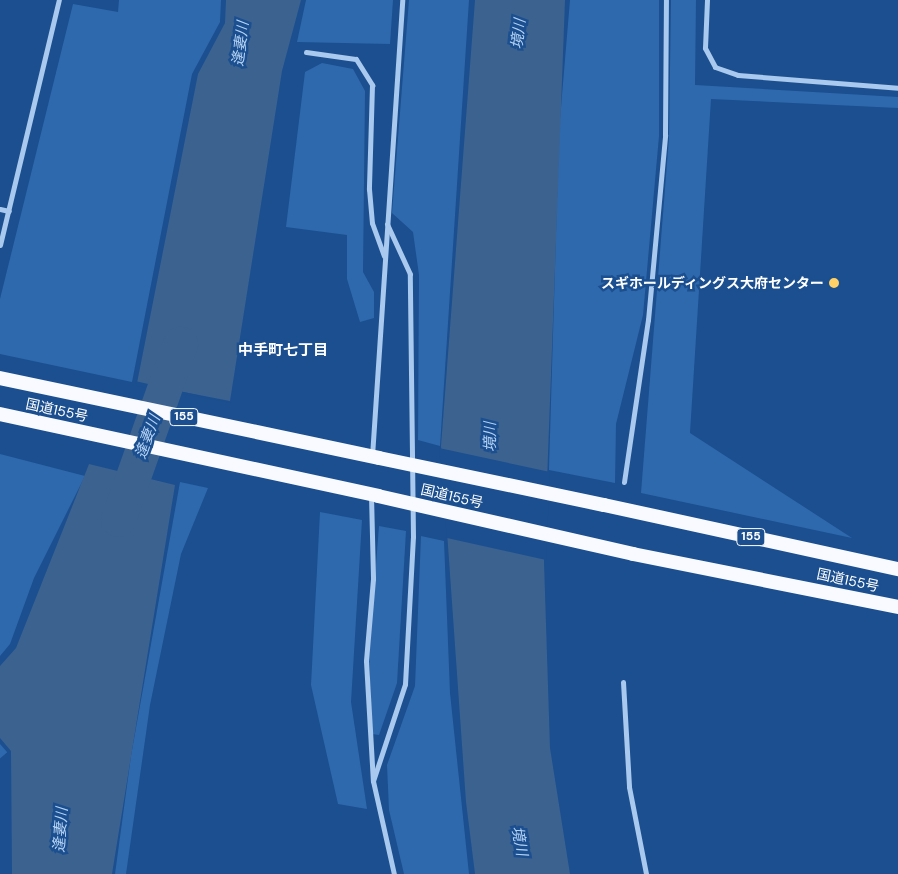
<!DOCTYPE html>
<meta charset="utf-8">
<style>
body{margin:0}
#map{position:relative;width:898px;height:874px;overflow:hidden;background:#1b4f8f;font-family:"DM Sans","Noto Sans JP",sans-serif}
div>[style]{position:absolute}
.green>*{inset:0;background:#2e69ad;transform-origin:0 0}
.water>*{inset:0;background:#3c6290}
.pier>*{inset:0;background:#1b4f8f}
.river>*{height:35px;margin:-17.5px;padding:0 17.5px;transform-origin:17.5px;border-radius:17.5px;background:#3c6290}
.minor>*{height:5px;margin:-2.5px;padding:0 2.5px;transform-origin:2.5px;border-radius:2.5px;background:#a9c9ee}
.trunk>*{height:14px;margin:-7px;padding:0 7px;transform-origin:7px;border-radius:7px;background:#f8faff}
.trunk-bridge>*{height:14px;margin:-7px;padding:0 7px;transform-origin:7px;border-radius:7px;background:#f8faff}
.dots>*{width:14px;height:14px;translate:-50% -50%;box-sizing:border-box;border:2px solid #1b4f8f;border-radius:50%}
span{translate:-50% -50%;white-space:nowrap;text-align:center;line-height:1.15;-webkit-text-stroke:5px #1b4f8f;paint-order:stroke}
.shield-label span{padding:1px 4px;background:#1b4f8f;border:1px solid;border-radius:4px;-webkit-text-stroke-width:0}
.shield-label{font-size:12px;color:#fff;font-weight:700}
.poi-label{font-size:14px;color:#fff;font-weight:700}
.right{translate:-100% -50%;text-align:right}
.street-label{font-size:14px;color:#fff}
.water-label{font-size:15px;color:#b5d3f5;font-style:italic}
.neighbourhood-label{font-size:15px;color:#fff;font-weight:700}
</style>
<div id="map">
<div class="green">
<i style="clip-path:polygon(119px 0,221px 0,220px 22px,192px 74px,132px 382px,0 354px,0 299px,73px 4px,118px 12px)"></i>
<i style="clip-path:polygon(306px 0,393px 0,390px 44px,297px 42px)"></i>
<i style="clip-path:polygon(409px 0,469px 0,440px 446px,418px 440px,419px 275px,413px 232px,392px 213px)"></i>
<i style="clip-path:polygon(570px 0,659px 0,659px 136px,643px 315px,616px 424px,615px 483px,549px 470px,559px 131px)"></i>
<i style="clip-path:polygon(671px 0,696px 0,695px 85px,898px 97px,898px 108px,711px 99px,690px 433px,852px 538px,641px 493px,669px 138px)"></i>
<i style="clip-path:polygon(322px 63px,353px 69px,365px 91px,363px 272px,374px 292px,374px 318px,360px 322px,347px 279px,347px 235px,286px 227px,305px 72px)"></i>
<i style="clip-path:polygon(0 454px,85px 476px,34px 578px,10px 644px,0 656px)"></i>
<i style="clip-path:polygon(180px 482px,208px 488px,181px 554px,150px 705px,126px 874px,115px 874px,131px 756px)"></i>
<i style="clip-path:polygon(320px 512px,362px 520px,351px 702px,367px 809px,338px 804px,311px 685px)"></i>
<i style="clip-path:polygon(379px 526px,406px 531px,397px 683px,379px 735px,372px 734px,369px 656px)"></i>
<i style="clip-path:polygon(421px 536px,444px 541px,450px 693px,469px 874px,404px 874px,389px 810px,387px 765px,415px 686px)"></i>
<i style="left:0;top:744px;width:11px;height:130px;rotate:49deg"></i>
</div>
<div class="water">
<i style="clip-path:polygon(226px 0,301px 0,282px 71px,230px 401px,137px 383px,198px 74px,225px 23px)"></i>
<i style="clip-path:polygon(475px 0,565px 0,544px 562px,550px 748px,570px 874px,475px 874px,466px 802px,441px 446px)"></i>
<i style="clip-path:polygon(89px 464px,175px 485px,112px 874px,12px 874px,11px 751px,0 738px,0 666px,16px 648px)"></i>
</div>
<div class="pier">
<i style="clip-path:polygon(135px 381px,232px 403px,137px 386px)"></i>
<i style="clip-path:polygon(439px 448px,550px 472px,546px 560px,447px 538px)"></i>
</div>
<div class="river">
<i style="left:118px;top:519px;width:186px;rotate:-70.5deg"></i>
</div>
<div class="minor">
<i style="left:707px;top:0;width:48px;rotate:92.4deg"></i>
<i style="left:705px;top:48px;width:21px;rotate:62deg"></i>
<i style="left:715px;top:67px;width:24px;rotate:19deg"></i>
<i style="left:738px;top:75px;width:161px;rotate:4.6deg"></i>
<i style="left:306px;top:52px;width:50px;rotate:8deg"></i>
<i style="left:356px;top:59px;width:31px;rotate:58deg"></i>
<i style="left:372px;top:85px;width:104px;rotate:91.7deg"></i>
<i style="left:369px;top:189px;width:34px;rotate:85deg"></i>
<i style="left:372px;top:223px;width:35px;rotate:70deg"></i>
<i style="left:0;top:209px;width:9px;rotate:13deg"></i>
<i style="left:0;top:245px;width:252px;rotate:-76.5deg"></i>
<i style="left:372px;top:456px;width:457px;rotate:-86.2deg"></i>
<i style="left:624px;top:482px;width:164px;rotate:-81.6deg"></i>
<i style="left:648px;top:320px;width:186px;rotate:-84.7deg"></i>
<i style="left:665px;top:135px;width:135px;rotate:-89.6deg"></i>
<i style="left:371px;top:495px;width:84px;rotate:88.6deg"></i>
<i style="left:373px;top:579px;width:82px;rotate:94.9deg"></i>
<i style="left:366px;top:661px;width:120px;rotate:86.7deg"></i>
<i style="left:373px;top:781px;width:95px;rotate:77.3deg"></i>
<i style="left:623px;top:682px;width:105px;rotate:86.7deg"></i>
<i style="left:629px;top:787px;width:89px;rotate:78.9deg"></i>
<i style="left:373px;top:781px;width:102px;rotate:-71.7deg"></i>
<i style="left:405px;top:684px;width:147px;rotate:-86.9deg"></i>
<i style="left:413px;top:537px;width:263px;rotate:-90.7deg"></i>
<i style="left:410px;top:274px;width:55px;rotate:-114.7deg"></i>
</div>
<div class="trunk">
<i style="left:0;top:378px;width:387px;rotate:11.9deg"></i>
<i style="left:0;top:414px;width:387px;rotate:12.2deg"></i>
<i style="left:604px;top:505px;width:301px;rotate:12.3deg"></i>
<i style="left:633px;top:554px;width:270px;rotate:11.3deg"></i>
</div>
<div class="trunk-bridge">
<i style="left:379px;top:458px;width:230px;rotate:11.8deg"></i>
<i style="left:378px;top:496px;width:262px;rotate:12.8deg"></i>
</div>
<div class="dots">
<i style="left:834px;top:283px;background:#ffd166"></i>
</div>
<div class="shield-label">
<span style="left:184px;top:417px">155</span>
<span style="left:751px;top:537px">155</span>
</div>
<div class="poi-label">
<span class="right" style="left:824px;top:283px">スギホールディングス大府センター</span>
</div>
<div class="street-label">
<span style="left:57px;top:410px;rotate:12deg">国道155号</span>
<span style="left:452px;top:496px;rotate:13deg">国道155号</span>
<span style="left:848px;top:580px;rotate:12deg">国道155号</span>
</div>
<div class="water-label">
<span style="left:519px;top:34px;rotate:-83deg">境川</span>
<span style="left:241px;top:44px;rotate:-83deg">逢妻川</span>
<span style="left:148px;top:437px;rotate:-70deg">逢妻川</span>
<span style="left:491px;top:437px;rotate:-90deg">境川</span>
<span style="left:61px;top:830px;rotate:-86deg">逢妻川</span>
<span style="left:519px;top:841px;rotate:80deg">境川</span>
</div>
<div class="neighbourhood-label">
<span style="left:283px;top:351px">中手町七丁目</span>
</div>
</div>
